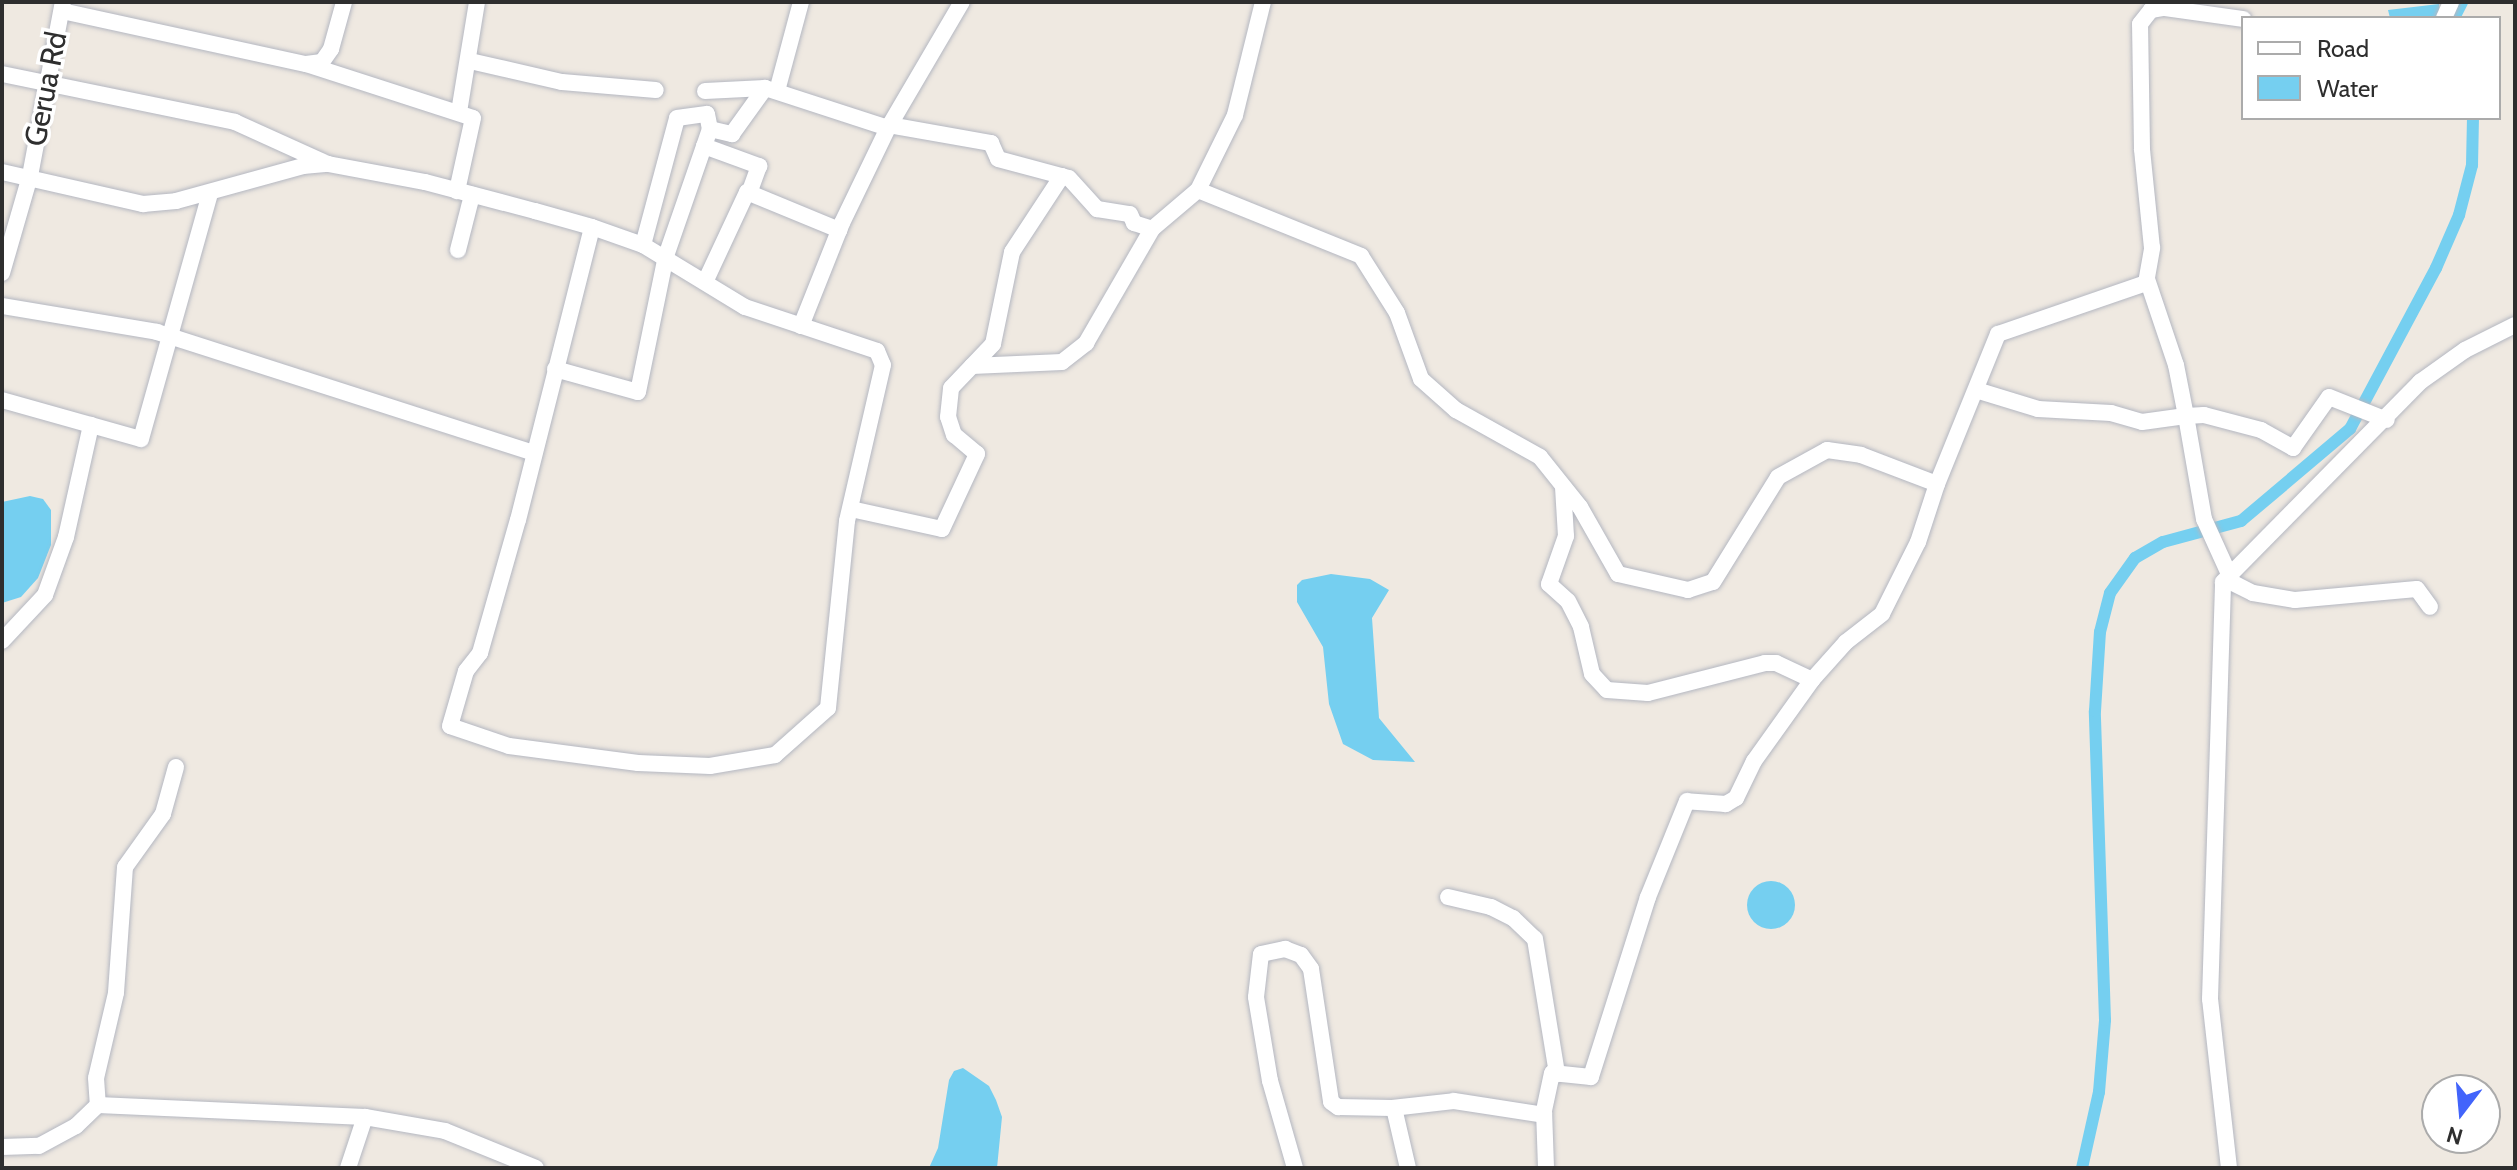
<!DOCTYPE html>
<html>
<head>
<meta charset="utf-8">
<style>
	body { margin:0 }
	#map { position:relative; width:2517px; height:1170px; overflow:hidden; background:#efe9e1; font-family:Cabin,sans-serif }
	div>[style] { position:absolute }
	.water>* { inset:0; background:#75cff0 }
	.round { border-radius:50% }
	.canal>* { height:12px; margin:-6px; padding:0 6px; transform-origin:6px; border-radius:6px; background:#75cff0 }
	.roads { filter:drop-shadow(0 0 2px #b4b7c1) drop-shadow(0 0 2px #b4b7c1) }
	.minor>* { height:16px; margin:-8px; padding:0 8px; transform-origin:8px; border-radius:8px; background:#fff }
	span { translate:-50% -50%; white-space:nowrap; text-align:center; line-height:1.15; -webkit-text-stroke:7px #fff; paint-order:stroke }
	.street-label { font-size:30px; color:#2e2e2e }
	.frame { position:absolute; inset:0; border:4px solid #2e2e2e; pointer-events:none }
	.legend { position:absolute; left:2241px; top:16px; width:260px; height:104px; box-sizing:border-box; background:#fff; border:2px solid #ababab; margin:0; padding:10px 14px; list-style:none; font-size:24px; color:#2e2e2e }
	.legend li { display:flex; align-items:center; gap:16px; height:40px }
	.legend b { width:40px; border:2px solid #ababab }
	.north { position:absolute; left:2421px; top:1074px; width:80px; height:80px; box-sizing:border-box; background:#fff; border:2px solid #ababab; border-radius:50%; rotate:196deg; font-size:22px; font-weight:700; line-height:32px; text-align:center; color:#2e2e2e }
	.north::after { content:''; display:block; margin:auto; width:28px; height:36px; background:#4264fb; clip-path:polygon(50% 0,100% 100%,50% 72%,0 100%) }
</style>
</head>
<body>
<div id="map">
	<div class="water">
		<i style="clip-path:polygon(2439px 4px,2440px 18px,2390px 18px,2388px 10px)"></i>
		<i style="clip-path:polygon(30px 496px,43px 499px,51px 510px,51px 545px,38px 578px,21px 597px,2px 603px,2px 502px)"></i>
		<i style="clip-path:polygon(1331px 574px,1370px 579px,1389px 590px,1372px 618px,1379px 718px,1415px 762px,1373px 760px,1343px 744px,1329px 704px,1323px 647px,1297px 602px,1297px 585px,1302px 580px)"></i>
		<i class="round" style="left:1747px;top:881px;width:48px;height:48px"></i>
		<i style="clip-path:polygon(963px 1068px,989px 1086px,996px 1100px,1002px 1117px,997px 1168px,929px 1168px,938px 1148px,949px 1080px,954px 1071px)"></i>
	</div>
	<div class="canal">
		<i style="left:2454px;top:18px;width:18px;rotate:-63deg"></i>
		<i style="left:2082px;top:1168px;width:78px;rotate:-77.4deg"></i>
		<i style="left:2099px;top:1092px;width:72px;rotate:-85.2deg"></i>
		<i style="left:2105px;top:1020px;width:309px;rotate:-91.9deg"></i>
		<i style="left:2095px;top:711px;width:79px;rotate:-86.4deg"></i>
		<i style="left:2100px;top:632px;width:40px;rotate:-75.6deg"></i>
		<i style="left:2110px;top:593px;width:43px;rotate:-54.5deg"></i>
		<i style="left:2135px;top:558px;width:32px;rotate:-30deg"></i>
		<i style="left:2163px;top:542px;width:81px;rotate:-15.1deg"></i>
		<i style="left:2241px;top:521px;width:143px;rotate:-40.2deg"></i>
		<i style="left:2350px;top:429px;width:183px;rotate:-61.9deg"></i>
		<i style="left:2436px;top:268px;width:58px;rotate:-66.5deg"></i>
		<i style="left:2459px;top:215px;width:52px;rotate:-75.4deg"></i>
		<i style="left:2472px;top:165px;width:47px;rotate:-88.8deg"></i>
	</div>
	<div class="roads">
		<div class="minor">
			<i style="left:62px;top:11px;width:250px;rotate:12.3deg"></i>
			<i style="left:306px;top:64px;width:16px;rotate:-7deg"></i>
			<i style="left:322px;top:62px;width:16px;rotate:-55deg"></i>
			<i style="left:331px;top:49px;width:49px;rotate:-74.5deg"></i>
			<i style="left:2444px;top:18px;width:17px;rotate:-66deg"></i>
			<i style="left:470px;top:61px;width:94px;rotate:12.9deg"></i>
			<i style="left:562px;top:82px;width:94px;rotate:4.9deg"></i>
			<i style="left:309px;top:65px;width:172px;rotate:17.9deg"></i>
			<i style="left:473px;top:118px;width:75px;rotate:102.4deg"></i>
			<i style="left:2px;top:74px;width:238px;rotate:11.6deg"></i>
			<i style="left:235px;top:122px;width:97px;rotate:24.4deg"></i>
			<i style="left:705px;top:91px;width:60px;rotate:-2.9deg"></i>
			<i style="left:777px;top:91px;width:92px;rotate:-74.9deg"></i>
			<i style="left:459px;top:112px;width:111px;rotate:-80.7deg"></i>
			<i style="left:889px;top:125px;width:104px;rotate:10deg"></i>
			<i style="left:991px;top:143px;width:17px;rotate:66deg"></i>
			<i style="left:998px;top:159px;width:73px;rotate:15deg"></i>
			<i style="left:1069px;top:178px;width:42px;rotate:47.9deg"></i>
			<i style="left:1097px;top:209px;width:33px;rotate:9deg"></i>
			<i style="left:1130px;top:214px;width:10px;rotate:66deg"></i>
			<i style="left:1134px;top:223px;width:19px;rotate:18deg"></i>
			<i style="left:1152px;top:229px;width:60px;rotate:-40.3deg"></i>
			<i style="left:1198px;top:190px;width:176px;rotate:22deg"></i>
			<i style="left:1361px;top:256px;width:67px;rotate:57.7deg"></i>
			<i style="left:1397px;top:313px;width:70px;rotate:70deg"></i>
			<i style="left:1421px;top:379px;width:47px;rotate:41.5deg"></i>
			<i style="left:1456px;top:410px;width:96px;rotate:29.2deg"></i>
			<i style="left:1540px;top:457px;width:64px;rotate:51.3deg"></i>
			<i style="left:1580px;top:507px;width:77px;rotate:60.4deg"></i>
			<i style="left:1618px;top:574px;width:72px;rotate:12.9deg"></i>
			<i style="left:1688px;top:590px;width:26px;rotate:-18deg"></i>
			<i style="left:1713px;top:582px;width:123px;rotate:-58.2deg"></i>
			<i style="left:1778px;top:477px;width:56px;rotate:-28.9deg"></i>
			<i style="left:1827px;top:450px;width:34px;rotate:8deg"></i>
			<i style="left:1861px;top:455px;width:81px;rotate:20.9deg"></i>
			<i style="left:1937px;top:484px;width:61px;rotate:108.1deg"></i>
			<i style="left:1918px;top:542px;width:80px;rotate:116.6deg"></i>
			<i style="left:1882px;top:614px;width:46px;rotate:142.1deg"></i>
			<i style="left:1846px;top:642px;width:51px;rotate:131.8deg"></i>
			<i style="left:1812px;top:680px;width:100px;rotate:125.6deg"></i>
			<i style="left:1754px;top:761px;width:41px;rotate:115.9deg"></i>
			<i style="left:1736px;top:798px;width:12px;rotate:149deg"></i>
			<i style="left:1726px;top:804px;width:39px;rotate:-176deg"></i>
			<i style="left:1687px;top:801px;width:104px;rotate:112.1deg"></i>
			<i style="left:1648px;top:897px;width:189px;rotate:107.6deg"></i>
			<i style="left:1591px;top:1077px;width:39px;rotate:-174deg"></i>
			<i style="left:1552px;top:1073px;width:38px;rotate:102deg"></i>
			<i style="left:1544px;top:1110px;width:58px;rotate:88deg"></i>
			<i style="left:704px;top:146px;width:59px;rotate:20deg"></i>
			<i style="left:759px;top:166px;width:29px;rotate:110deg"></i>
			<i style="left:2px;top:172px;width:145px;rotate:12.8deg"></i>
			<i style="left:143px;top:204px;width:33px;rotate:-5deg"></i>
			<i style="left:176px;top:201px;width:132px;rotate:-15.4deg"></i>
			<i style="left:303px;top:166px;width:25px;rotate:-5deg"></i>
			<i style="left:328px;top:164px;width:99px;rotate:10.5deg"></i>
			<i style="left:425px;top:182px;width:114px;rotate:14.8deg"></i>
			<i style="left:535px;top:211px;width:59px;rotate:15.7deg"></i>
			<i style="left:592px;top:227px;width:54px;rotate:19.4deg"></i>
			<i style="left:643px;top:245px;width:119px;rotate:31.3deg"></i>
			<i style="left:745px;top:307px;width:139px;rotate:18.4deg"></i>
			<i style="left:877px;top:351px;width:15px;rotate:67deg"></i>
			<i style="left:883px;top:365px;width:160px;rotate:103deg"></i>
			<i style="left:847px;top:521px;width:188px;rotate:95.8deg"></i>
			<i style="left:828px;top:708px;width:71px;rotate:138.4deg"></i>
			<i style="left:775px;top:755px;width:66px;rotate:170.4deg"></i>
			<i style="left:710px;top:766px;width:72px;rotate:-177.6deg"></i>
			<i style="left:638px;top:763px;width:130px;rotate:-172.5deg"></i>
			<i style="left:509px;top:746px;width:62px;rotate:-161.3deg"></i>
			<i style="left:450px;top:726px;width:57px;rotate:-73.8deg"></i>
			<i style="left:466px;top:671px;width:23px;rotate:-52deg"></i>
			<i style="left:480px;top:653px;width:138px;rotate:-74.1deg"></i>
			<i style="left:518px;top:520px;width:302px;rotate:-75.8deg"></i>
			<i style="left:1198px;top:190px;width:84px;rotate:-63.7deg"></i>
			<i style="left:1235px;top:115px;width:116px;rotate:-76.1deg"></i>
			<i style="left:643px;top:245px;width:131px;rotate:-75deg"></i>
			<i style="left:677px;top:118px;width:30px;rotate:-8deg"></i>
			<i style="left:707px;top:114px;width:15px;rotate:79deg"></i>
			<i style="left:458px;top:250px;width:57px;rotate:-75.7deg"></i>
			<i style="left:2px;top:273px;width:101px;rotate:-73.9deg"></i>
			<i style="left:30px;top:176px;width:177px;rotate:-79.3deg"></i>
			<i style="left:2147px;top:279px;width:91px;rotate:71.4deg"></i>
			<i style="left:2176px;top:365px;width:52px;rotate:78.9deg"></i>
			<i style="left:2186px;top:416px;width:18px;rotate:-3deg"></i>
			<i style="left:2204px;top:415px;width:59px;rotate:14.7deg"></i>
			<i style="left:2261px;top:430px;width:37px;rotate:29deg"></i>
			<i style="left:2293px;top:448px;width:62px;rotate:-54.8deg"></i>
			<i style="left:2329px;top:397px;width:62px;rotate:21.6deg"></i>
			<i style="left:706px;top:280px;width:97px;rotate:-65deg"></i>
			<i style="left:747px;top:192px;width:100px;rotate:22.4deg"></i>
			<i style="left:2px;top:306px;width:157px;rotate:9.5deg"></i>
			<i style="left:157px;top:332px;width:396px;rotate:17.8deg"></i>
			<i style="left:801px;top:326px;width:111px;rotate:-68.3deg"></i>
			<i style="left:842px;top:223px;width:106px;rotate:-64.2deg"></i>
			<i style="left:888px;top:128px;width:146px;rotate:-59.6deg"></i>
			<i style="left:972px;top:366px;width:90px;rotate:-2.5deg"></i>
			<i style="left:1062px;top:362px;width:31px;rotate:-38deg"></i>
			<i style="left:1086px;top:343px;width:132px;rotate:-59.9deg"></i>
			<i style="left:555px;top:369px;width:86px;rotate:15.5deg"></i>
			<i style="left:638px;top:392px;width:139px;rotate:-78.4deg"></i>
			<i style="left:666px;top:256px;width:134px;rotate:-70.9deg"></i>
			<i style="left:710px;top:129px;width:23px;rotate:13deg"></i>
			<i style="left:732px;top:134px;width:57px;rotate:-54.3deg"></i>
			<i style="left:765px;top:88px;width:129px;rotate:18deg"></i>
			<i style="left:1976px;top:390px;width:65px;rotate:17deg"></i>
			<i style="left:2038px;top:409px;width:73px;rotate:3.1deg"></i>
			<i style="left:2111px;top:413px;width:32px;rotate:16deg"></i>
			<i style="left:2142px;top:422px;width:44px;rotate:-7.8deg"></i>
			<i style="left:2186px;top:416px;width:105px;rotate:80.1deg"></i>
			<i style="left:2204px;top:519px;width:70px;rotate:65.6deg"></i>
			<i style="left:2233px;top:583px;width:22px;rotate:27deg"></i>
			<i style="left:2253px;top:593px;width:43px;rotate:9.5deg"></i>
			<i style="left:2295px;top:600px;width:122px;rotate:-5.2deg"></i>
			<i style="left:2417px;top:589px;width:22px;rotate:54deg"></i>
			<i style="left:2px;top:400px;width:144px;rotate:15.7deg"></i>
			<i style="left:141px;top:439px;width:255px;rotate:-74.3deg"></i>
			<i style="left:1937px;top:484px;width:162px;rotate:-67.9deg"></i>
			<i style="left:1998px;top:334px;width:157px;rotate:-19deg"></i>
			<i style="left:2146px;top:283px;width:36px;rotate:-80deg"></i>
			<i style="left:2152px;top:248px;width:100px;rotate:-95.8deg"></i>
			<i style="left:2142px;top:149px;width:125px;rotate:-90.9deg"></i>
			<i style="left:2140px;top:24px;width:18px;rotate:-52deg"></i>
			<i style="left:2151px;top:10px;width:13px;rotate:-9deg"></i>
			<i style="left:2164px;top:8px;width:80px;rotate:7.9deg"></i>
			<i style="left:1563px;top:487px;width:49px;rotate:86.5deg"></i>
			<i style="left:1566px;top:536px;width:51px;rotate:109.5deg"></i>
			<i style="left:1549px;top:584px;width:25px;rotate:42deg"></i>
			<i style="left:1568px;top:601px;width:29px;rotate:63deg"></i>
			<i style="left:1581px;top:627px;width:48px;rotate:76.8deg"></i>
			<i style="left:1592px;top:674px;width:22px;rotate:47deg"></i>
			<i style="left:1607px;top:690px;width:41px;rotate:4.2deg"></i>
			<i style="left:1648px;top:693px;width:121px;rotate:-14.4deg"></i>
			<i style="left:1765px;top:663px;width:11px"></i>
			<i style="left:1776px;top:663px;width:40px;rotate:25deg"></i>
			<i style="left:851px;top:509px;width:93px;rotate:12.4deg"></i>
			<i style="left:942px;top:529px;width:83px;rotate:-65deg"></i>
			<i style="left:977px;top:454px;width:30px;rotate:-140deg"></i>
			<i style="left:954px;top:435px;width:19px;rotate:-108deg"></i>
			<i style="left:948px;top:417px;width:29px;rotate:-84deg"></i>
			<i style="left:951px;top:388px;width:61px;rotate:-46.3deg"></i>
			<i style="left:993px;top:344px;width:94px;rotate:-78.3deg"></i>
			<i style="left:1012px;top:252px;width:91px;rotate:-56.7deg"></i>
			<i style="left:2px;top:641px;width:63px;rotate:-46.9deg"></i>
			<i style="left:45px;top:595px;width:62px;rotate:-70.1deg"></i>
			<i style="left:66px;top:537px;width:115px;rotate:-77.4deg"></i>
			<i style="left:176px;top:767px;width:49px;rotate:105.5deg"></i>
			<i style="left:163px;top:814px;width:65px;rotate:125.6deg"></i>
			<i style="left:125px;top:867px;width:126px;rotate:94.1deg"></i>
			<i style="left:116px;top:993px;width:87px;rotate:103.2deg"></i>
			<i style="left:96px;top:1078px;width:27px;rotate:86deg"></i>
			<i style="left:98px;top:1105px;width:267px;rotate:2.6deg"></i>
			<i style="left:365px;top:1117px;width:81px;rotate:9.9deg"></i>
			<i style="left:445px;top:1131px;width:98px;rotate:22.1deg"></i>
			<i style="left:1448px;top:897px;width:44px;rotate:13.1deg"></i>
			<i style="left:1491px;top:907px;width:25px;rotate:27deg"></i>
			<i style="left:1513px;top:918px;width:30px;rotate:44deg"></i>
			<i style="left:1535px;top:939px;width:137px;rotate:80.7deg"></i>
			<i style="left:1394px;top:1108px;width:62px;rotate:76.9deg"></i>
			<i style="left:2px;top:1147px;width:37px;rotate:-2deg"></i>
			<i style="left:39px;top:1146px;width:42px;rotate:-28.4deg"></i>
			<i style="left:76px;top:1126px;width:30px;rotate:-44deg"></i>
			<i style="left:348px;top:1168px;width:54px;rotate:-71.6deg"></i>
			<i style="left:1295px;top:1168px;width:91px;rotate:-106deg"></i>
			<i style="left:1270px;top:1081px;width:85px;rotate:-99.5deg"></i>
			<i style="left:1256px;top:997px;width:43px;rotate:-83.4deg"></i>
			<i style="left:1261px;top:954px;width:25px;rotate:-12deg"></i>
			<i style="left:1285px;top:949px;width:17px;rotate:21deg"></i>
			<i style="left:1301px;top:955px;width:17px;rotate:54deg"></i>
			<i style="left:1311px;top:969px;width:134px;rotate:81.4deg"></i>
			<i style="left:1331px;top:1102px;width:9px;rotate:36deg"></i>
			<i style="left:1338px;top:1107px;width:54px;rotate:1.1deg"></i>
			<i style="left:1392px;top:1108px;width:62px;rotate:-6.4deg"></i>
			<i style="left:1454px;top:1101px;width:91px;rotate:8.8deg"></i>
			<i style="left:2229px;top:1168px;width:170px;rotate:-96.4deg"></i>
			<i style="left:2210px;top:999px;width:417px;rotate:-88.2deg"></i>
			<i style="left:2223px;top:582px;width:281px;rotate:-45.4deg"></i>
			<i style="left:2420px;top:382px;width:55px;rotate:-35.4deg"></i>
			<i style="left:2465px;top:350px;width:56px;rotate:-26.6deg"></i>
		</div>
	</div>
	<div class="street-label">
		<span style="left:46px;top:89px;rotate:-79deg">Gerua Rd</span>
	</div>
	<div class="frame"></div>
	<ul class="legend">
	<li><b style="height:10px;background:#fff"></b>Road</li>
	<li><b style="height:22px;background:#75cff0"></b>Water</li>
	</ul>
	<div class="north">N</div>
</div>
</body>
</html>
